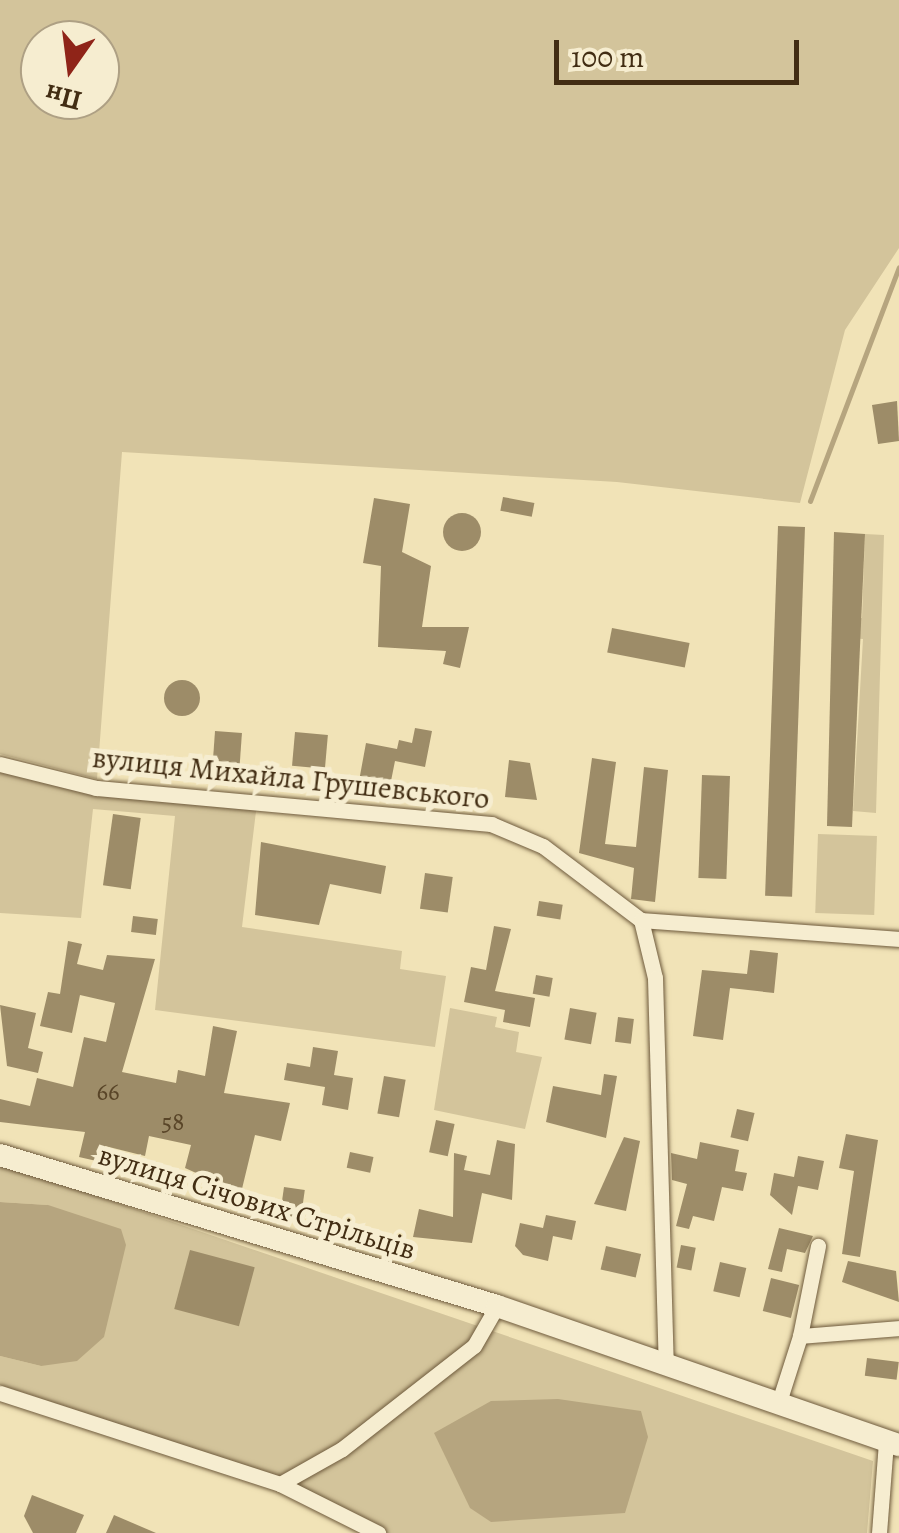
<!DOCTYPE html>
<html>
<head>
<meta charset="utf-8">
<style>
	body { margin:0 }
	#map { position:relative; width:899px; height:1533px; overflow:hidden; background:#f1e3b7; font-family:Alegreya,serif }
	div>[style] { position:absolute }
	.green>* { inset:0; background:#d3c49b; transform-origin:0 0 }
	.water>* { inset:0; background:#b6a57f }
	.stream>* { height:5px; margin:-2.5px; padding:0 2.5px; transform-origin:2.5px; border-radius:2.5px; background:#b6a57f }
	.building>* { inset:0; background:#9d8c68; transform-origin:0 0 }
	.round { border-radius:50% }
	.roads { filter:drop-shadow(0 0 2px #6e5a3c) drop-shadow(0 0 2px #6e5a3c) }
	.street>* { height:15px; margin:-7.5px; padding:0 7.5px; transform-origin:7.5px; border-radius:7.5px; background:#f6edd0 }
	.secondary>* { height:22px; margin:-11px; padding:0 11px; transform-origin:11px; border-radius:11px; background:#f6edd0 }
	span { translate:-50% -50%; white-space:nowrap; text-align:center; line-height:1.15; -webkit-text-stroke:10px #f6edd0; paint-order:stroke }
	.number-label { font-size:25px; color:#594528 }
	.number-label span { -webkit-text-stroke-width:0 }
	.street-label { font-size:30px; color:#422d13 }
	.north { position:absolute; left:20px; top:20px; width:100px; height:100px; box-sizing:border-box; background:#f6edd0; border:2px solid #aea084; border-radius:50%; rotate:194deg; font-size:28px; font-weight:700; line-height:40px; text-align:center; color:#422d13 }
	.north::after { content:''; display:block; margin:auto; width:35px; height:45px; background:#8f2418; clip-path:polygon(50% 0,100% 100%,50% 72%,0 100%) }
	.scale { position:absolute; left:554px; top:40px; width:245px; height:45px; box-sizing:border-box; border:5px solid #422d13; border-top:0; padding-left:12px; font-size:30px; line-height:35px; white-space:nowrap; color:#422d13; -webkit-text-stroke:8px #f6edd0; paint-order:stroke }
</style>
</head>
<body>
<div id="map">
	<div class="green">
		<i style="clip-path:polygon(evenodd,0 0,899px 0,899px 248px,845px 330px,800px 503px,617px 482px,122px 452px,97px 779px,0 754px,0 0,40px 40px,100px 40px,100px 100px,40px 100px,40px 40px)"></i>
		<i style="clip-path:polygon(865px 534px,884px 535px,876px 813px,853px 811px,863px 639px,848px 638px,848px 618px,862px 618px)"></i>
		<i style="clip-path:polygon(0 769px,257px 803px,242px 927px,402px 951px,400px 969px,446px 976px,435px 1047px,155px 1010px,175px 816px,93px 809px,81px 918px,0 913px)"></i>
		<i style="left:818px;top:834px;width:59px;height:79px;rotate:2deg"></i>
		<i style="clip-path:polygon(450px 1008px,497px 1017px,495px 1027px,519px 1032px,516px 1052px,542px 1057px,525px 1129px,434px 1110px)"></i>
		<i style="clip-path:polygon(0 1163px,873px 1461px,867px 1533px,385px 1533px,273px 1475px,0 1385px,0 1356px,41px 1366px,48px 1205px,0 1202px)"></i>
	</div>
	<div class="water">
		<i style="clip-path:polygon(0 1202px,48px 1205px,121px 1229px,126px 1245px,104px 1337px,77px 1361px,41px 1366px,0 1356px)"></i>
		<i style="clip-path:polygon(558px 1399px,641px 1411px,648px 1437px,625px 1513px,491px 1522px,470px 1508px,434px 1433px,491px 1401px)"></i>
	</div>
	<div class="stream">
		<i style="left:810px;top:501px;width:250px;rotate:-69.2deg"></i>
	</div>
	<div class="building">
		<i style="clip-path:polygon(897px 401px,899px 441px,878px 444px,872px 405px)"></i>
		<i style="left:503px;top:497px;width:32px;height:14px;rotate:11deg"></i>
		<i style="clip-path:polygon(374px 498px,410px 504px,402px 552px,431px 566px,422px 627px,469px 627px,460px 668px,443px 664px,446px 651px,378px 647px,381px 566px,363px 563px)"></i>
		<i class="round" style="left:443px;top:513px;width:38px;height:38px"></i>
		<i style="left:778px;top:526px;width:27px;height:370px;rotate:2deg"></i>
		<i style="clip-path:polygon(834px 532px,865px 534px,852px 827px,827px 826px)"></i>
		<i style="left:612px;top:628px;width:79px;height:25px;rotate:11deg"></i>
		<i class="round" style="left:164px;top:680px;width:36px;height:36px"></i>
		<i style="clip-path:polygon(415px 728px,432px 731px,425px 767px,395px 761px,390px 786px,359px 781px,366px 743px,397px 749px,399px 740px,412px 743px)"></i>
		<i style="left:215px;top:731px;width:27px;height:42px;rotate:4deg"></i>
		<i style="left:295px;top:732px;width:33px;height:34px;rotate:5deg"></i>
		<i style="clip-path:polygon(592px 758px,616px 762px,605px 844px,636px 847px,644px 767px,668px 770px,655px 902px,631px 899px,634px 868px,579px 853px)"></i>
		<i style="clip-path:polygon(509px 760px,530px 763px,537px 800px,505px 797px)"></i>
		<i style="left:702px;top:775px;width:28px;height:103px;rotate:2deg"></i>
		<i style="left:113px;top:814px;width:28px;height:72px;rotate:8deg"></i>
		<i style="clip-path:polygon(261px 842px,386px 866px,381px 894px,330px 884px,319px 925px,255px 915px)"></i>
		<i style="left:425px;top:873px;width:28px;height:36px;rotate:8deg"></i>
		<i style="left:539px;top:901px;width:24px;height:15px;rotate:9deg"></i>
		<i style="left:133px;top:916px;width:25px;height:16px;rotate:7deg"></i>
		<i style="clip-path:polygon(494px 926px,511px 929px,495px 991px,535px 998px,530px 1027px,503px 1022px,505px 1010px,464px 1002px,471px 967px,486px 970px)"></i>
		<i style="clip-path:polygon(68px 941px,82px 944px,77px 964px,103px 970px,107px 955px,155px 959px,122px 1072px,176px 1083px,178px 1070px,205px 1076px,213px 1026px,237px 1031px,224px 1093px,290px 1103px,281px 1141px,255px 1135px,241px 1193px,185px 1168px,191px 1145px,149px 1136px,145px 1156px,105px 1146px,101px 1162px,79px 1157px,85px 1132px,0 1122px,0 1099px,30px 1106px,37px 1078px,73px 1087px,84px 1037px,106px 1042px,115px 1003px,80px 995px,72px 1033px,40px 1026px,48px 992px,60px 994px)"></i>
		<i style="clip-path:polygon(750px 950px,778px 953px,774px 993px,730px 988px,723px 1040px,693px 1036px,702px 970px,747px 974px)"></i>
		<i style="left:536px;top:975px;width:17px;height:19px;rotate:10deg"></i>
		<i style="clip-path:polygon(0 1005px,36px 1013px,28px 1048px,43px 1052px,38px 1073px,7px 1066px)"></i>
		<i style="left:570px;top:1008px;width:27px;height:32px;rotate:10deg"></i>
		<i style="left:618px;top:1017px;width:16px;height:25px;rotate:7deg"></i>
		<i style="clip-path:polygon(313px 1047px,338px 1051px,334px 1075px,353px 1078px,348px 1110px,322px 1105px,325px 1087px,284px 1080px,287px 1063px,310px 1067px)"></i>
		<i style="clip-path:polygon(604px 1074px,617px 1076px,606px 1138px,546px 1122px,553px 1086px,601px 1095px)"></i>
		<i style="left:384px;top:1076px;width:22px;height:38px;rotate:10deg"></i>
		<i style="left:737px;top:1109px;width:18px;height:29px;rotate:13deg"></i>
		<i style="left:436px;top:1120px;width:19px;height:33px;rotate:12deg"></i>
		<i style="clip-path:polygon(846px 1134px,878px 1140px,860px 1257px,842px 1254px,854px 1171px,839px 1168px)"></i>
		<i style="clip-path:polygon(624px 1137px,640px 1141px,626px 1211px,594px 1204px)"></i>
		<i style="clip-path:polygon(497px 1140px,515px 1144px,512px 1200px,482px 1193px,472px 1243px,413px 1237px,419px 1209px,453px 1217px,454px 1153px,467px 1156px,464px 1170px,490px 1175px)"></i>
		<i style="clip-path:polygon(700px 1142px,739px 1150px,735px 1171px,747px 1173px,743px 1191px,722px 1187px,714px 1221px,693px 1216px,689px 1229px,676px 1226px,687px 1184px,672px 1180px,671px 1153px,697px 1159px)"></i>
		<i style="left:350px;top:1152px;width:24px;height:16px;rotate:12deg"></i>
		<i style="clip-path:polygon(798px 1156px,824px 1161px,818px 1190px,798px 1186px,792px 1215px,770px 1195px,774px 1173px,794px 1177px)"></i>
		<i style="left:284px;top:1187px;width:21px;height:30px;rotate:8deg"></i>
		<i style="clip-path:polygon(546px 1215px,576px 1221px,572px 1240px,553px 1236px,548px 1261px,523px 1255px,515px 1246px,520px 1223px,543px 1228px)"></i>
		<i style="clip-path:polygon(779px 1228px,813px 1236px,805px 1253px,787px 1249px,782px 1272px,768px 1269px)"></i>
		<i style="left:681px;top:1245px;width:15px;height:23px;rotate:11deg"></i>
		<i style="left:606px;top:1246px;width:36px;height:24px;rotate:13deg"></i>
		<i style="left:190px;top:1250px;width:67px;height:61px;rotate:15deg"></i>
		<i style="clip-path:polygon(848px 1261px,896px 1271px,899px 1302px,842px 1282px)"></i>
		<i style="left:720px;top:1262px;width:27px;height:30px;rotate:13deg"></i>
		<i style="left:771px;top:1278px;width:29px;height:34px;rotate:14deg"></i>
		<i style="left:867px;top:1358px;width:32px;height:18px;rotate:7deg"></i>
		<i style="clip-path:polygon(32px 1495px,84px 1515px,76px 1533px,33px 1533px,24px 1516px)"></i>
		<i style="clip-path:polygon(114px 1515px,156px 1533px,106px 1533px)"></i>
	</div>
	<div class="roads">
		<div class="street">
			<i style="left:0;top:764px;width:99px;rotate:14deg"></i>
			<i style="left:96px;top:788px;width:397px;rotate:5.2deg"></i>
			<i style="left:491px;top:824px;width:56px;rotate:22.9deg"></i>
			<i style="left:543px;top:846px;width:123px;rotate:37.1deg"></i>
			<i style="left:641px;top:920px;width:60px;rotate:76.4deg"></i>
			<i style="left:655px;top:978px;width:388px;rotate:88.4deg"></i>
			<i style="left:641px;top:920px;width:259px;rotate:4.2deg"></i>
			<i style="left:800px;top:1336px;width:92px;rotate:-78.7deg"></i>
			<i style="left:0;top:1393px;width:294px;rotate:18deg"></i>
			<i style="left:280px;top:1484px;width:110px;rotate:26.6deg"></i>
			<i style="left:778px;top:1405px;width:72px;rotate:-72.3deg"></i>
			<i style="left:800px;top:1336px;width:99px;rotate:-4.6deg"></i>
			<i style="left:280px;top:1484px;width:71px;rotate:-29.4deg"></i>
			<i style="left:342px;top:1449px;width:167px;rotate:-38deg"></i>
			<i style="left:474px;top:1346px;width:46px;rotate:-60.1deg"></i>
			<i style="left:879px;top:1533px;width:92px;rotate:-85.6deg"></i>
		</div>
		<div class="secondary">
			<i style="left:0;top:1155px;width:519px;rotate:16.9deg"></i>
			<i style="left:497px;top:1306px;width:425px;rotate:19.1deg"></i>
		</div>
	</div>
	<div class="number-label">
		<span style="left:108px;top:1092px">66</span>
		<span style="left:173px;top:1122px">58</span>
	</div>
	<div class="street-label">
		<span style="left:291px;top:778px;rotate:6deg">вулиця Михайла Грушевського</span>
		<span style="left:257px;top:1202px;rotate:17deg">вулиця Січових Стрільців</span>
	</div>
	<div class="north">Пн</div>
	<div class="scale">100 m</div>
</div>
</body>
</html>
